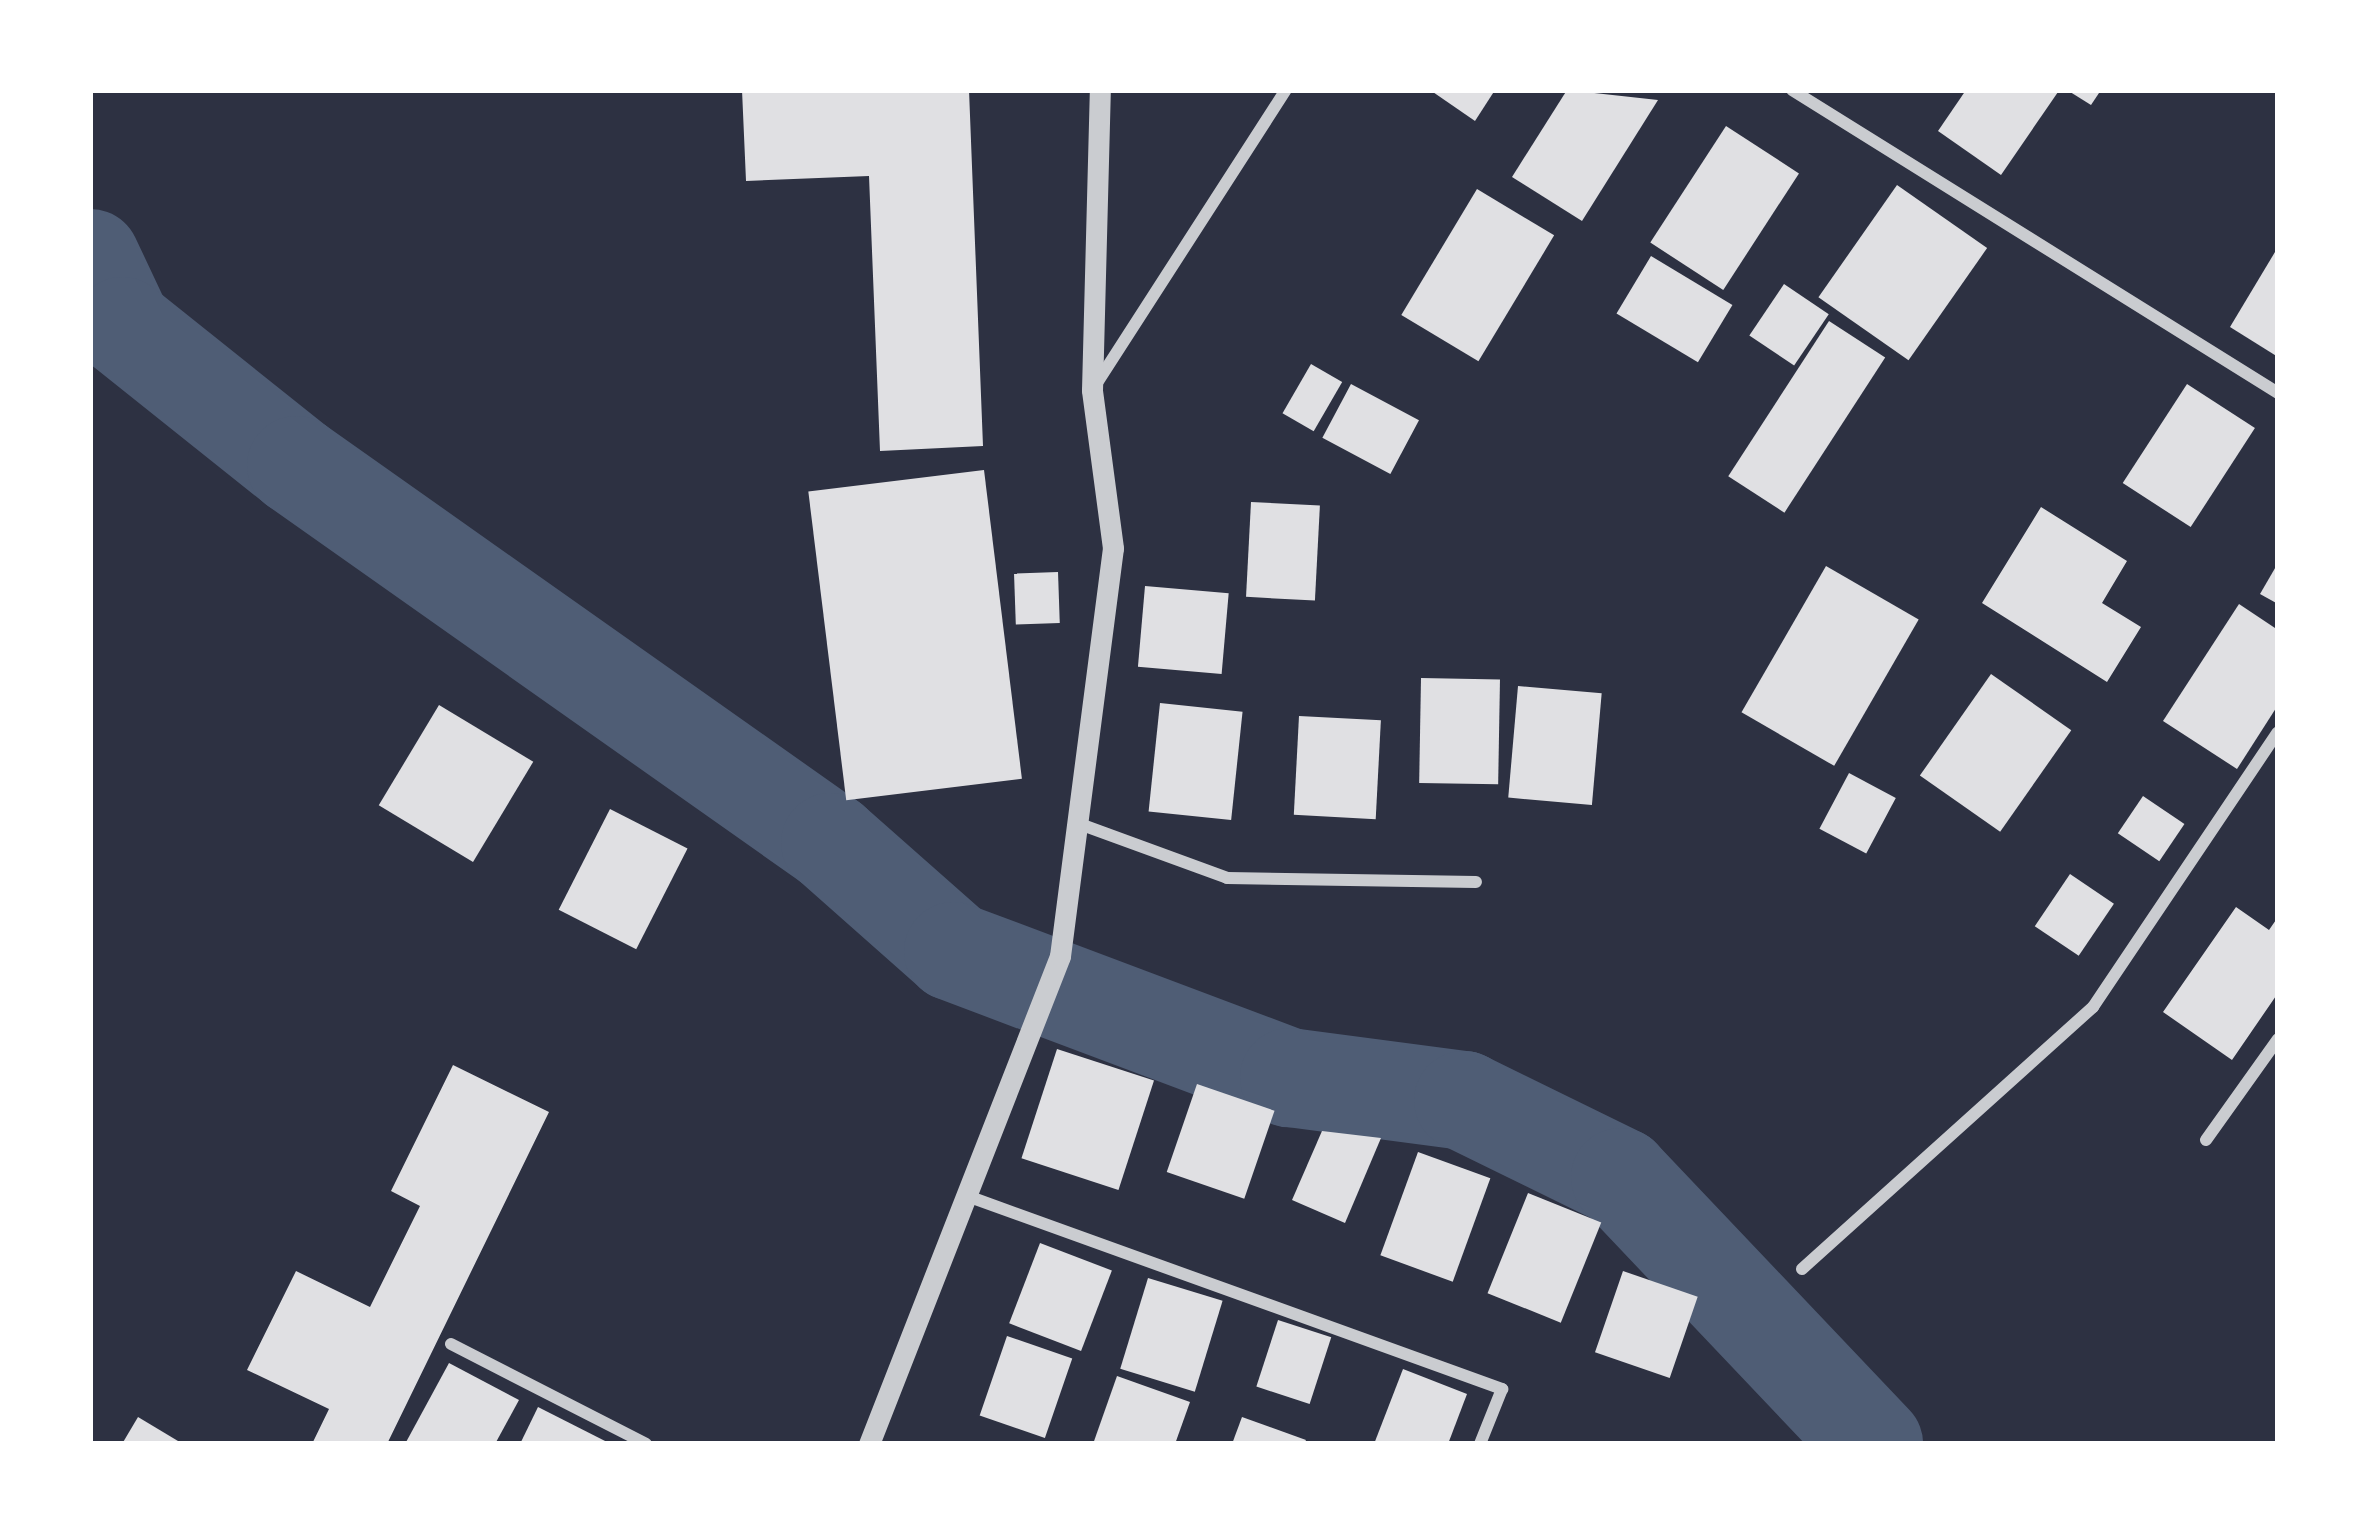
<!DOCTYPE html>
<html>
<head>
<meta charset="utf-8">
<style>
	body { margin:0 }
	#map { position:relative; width:2368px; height:1534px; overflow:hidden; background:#2d3142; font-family:Figtree,sans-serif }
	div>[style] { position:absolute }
	.river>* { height:99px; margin:-49.5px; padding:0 49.5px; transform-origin:49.5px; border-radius:49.5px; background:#4f5d75 }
	.building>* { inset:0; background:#e0e0e3; transform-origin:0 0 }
	.minor>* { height:12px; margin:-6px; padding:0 6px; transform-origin:6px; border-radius:6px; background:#caccd0 }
	.tertiary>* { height:21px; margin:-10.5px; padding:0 10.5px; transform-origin:10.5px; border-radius:10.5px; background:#caccd0 }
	span { translate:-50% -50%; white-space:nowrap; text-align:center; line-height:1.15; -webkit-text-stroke:9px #fff; paint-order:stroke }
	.frame { position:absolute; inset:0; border:93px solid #fff; pointer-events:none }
</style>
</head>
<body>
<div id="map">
	<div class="river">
		<i style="left:90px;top:258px;width:75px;rotate:64.8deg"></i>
		<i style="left:122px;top:326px;width:223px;rotate:38.6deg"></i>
		<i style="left:296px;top:465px;width:654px;rotate:35.22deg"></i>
		<i style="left:830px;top:842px;width:164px;rotate:41.5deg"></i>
		<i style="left:953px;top:951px;width:359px;rotate:20.6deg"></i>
		<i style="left:1289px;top:1077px;width:176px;rotate:7.5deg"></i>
		<i style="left:1463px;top:1100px;width:175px;rotate:26.1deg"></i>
		<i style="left:1620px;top:1177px;width:368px;rotate:46.5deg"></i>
	</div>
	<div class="building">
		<i style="clip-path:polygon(742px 90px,969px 90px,983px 446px,880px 451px,869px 176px,746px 181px)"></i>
		<i style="clip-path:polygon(1430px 90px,1495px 90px,1475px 121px)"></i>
		<i style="clip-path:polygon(1567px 90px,1658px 100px,1582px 221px,1512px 177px)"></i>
		<i style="clip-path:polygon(1966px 90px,2055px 90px,2058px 92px,2001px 175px,1938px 131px)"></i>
		<i style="clip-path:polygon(2067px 90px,2101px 90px,2091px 105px)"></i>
		<i style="left:1726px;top:126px;width:87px;height:139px;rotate:33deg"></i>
		<i style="left:1897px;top:185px;width:110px;height:137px;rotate:35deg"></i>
		<i style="left:1477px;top:189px;width:90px;height:147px;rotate:31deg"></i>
		<i style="clip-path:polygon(2278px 247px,2278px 357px,2230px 327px)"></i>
		<i style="left:1651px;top:256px;width:95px;height:67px;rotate:31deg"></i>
		<i style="left:1784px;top:284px;width:54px;height:62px;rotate:34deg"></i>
		<i style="left:1829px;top:321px;width:67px;height:185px;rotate:33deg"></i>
		<i style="left:1311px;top:364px;width:36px;height:57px;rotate:30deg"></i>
		<i style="left:1351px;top:384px;width:77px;height:61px;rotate:28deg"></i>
		<i style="left:2187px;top:384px;width:81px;height:118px;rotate:33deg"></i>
		<i style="left:984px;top:470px;width:311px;height:177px;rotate:83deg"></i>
		<i style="left:1251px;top:502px;width:69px;height:95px;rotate:3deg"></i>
		<i style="clip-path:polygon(2041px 507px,2127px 561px,2102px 603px,2141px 627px,2107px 682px,1982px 603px)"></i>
		<i style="clip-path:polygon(2278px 563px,2278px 604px,2260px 594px)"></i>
		<i style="left:1826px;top:566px;width:107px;height:169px;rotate:30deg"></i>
		<i style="left:1058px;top:572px;width:51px;height:44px;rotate:88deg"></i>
		<i style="left:1145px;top:586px;width:84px;height:81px;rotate:5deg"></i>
		<i style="clip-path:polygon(2239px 604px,2278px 630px,2278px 705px,2237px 769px,2163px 721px)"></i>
		<i style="left:1991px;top:674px;width:98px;height:124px;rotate:35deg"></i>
		<i style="left:1421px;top:678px;width:79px;height:105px;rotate:1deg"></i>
		<i style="left:1518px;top:686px;width:84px;height:112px;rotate:5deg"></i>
		<i style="left:1160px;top:703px;width:83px;height:109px;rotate:6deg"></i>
		<i style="left:439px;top:705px;width:110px;height:117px;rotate:31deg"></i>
		<i style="left:1299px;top:716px;width:82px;height:99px;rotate:3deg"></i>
		<i style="left:1849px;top:773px;width:53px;height:63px;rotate:28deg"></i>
		<i style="left:2143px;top:796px;width:50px;height:45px;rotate:34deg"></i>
		<i style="left:610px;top:809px;width:87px;height:113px;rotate:27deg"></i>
		<i style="left:2070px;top:874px;width:53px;height:63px;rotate:34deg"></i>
		<i style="clip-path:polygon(2236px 907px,2269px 930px,2278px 917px,2278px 993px,2232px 1060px,2163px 1012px)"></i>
		<i style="left:1057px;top:1049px;width:102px;height:115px;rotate:18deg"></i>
		<i style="clip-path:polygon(453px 1065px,549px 1112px,387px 1444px,312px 1444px,329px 1409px,247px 1370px,296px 1271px,370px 1307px,420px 1206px,391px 1191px)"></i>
		<i style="left:1197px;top:1084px;width:82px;height:93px;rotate:19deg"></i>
		<i style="clip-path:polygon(1322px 1131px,1381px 1138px,1345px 1223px,1292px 1200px)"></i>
		<i style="left:1418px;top:1152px;width:77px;height:110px;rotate:20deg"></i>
		<i style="left:1528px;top:1193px;width:79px;height:108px;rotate:22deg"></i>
		<i style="left:1040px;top:1243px;width:77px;height:86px;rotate:21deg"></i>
		<i style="left:1623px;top:1271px;width:79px;height:86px;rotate:19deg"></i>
		<i style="left:1148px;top:1278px;width:78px;height:95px;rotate:17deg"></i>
		<i style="left:1278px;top:1320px;width:56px;height:70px;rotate:18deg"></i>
		<i style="left:1007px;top:1336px;width:69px;height:84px;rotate:19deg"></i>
		<i style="clip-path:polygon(449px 1363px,519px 1400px,495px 1444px,405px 1444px)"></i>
		<i style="clip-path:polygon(1403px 1369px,1467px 1394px,1448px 1444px,1374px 1444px)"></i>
		<i style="clip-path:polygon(1117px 1376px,1190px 1402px,1175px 1444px,1093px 1444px)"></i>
		<i style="clip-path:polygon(538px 1407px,611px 1444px,520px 1444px)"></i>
		<i style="clip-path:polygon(138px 1417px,183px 1444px,122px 1444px)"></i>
		<i style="clip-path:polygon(1242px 1417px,1306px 1440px,1304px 1444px,1232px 1444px)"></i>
	</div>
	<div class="minor">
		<i style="left:1792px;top:90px;width:573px;rotate:31.94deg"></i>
		<i style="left:1095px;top:386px;width:352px;rotate:-57.2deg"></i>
		<i style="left:1077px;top:823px;width:160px;rotate:20.1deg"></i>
		<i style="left:1227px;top:878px;width:249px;rotate:0.9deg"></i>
		<i style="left:2206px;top:1140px;width:124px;rotate:-54.5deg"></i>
		<i style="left:970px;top:1197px;width:566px;rotate:19.84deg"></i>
		<i style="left:1502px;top:1389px;width:59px;rotate:111.8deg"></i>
		<i style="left:1802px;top:1269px;width:392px;rotate:-42deg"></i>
		<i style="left:2093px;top:1007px;width:331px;rotate:-56.1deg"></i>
		<i style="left:451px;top:1344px;width:219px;rotate:27.1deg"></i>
	</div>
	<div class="tertiary">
		<i style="left:869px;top:1444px;width:524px;rotate:-68.62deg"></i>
		<i style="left:1060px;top:956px;width:411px;rotate:-82.6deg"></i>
		<i style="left:1113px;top:548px;width:159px;rotate:-97.6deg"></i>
		<i style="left:1092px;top:390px;width:300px;rotate:-88.5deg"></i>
	</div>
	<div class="frame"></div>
</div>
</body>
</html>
